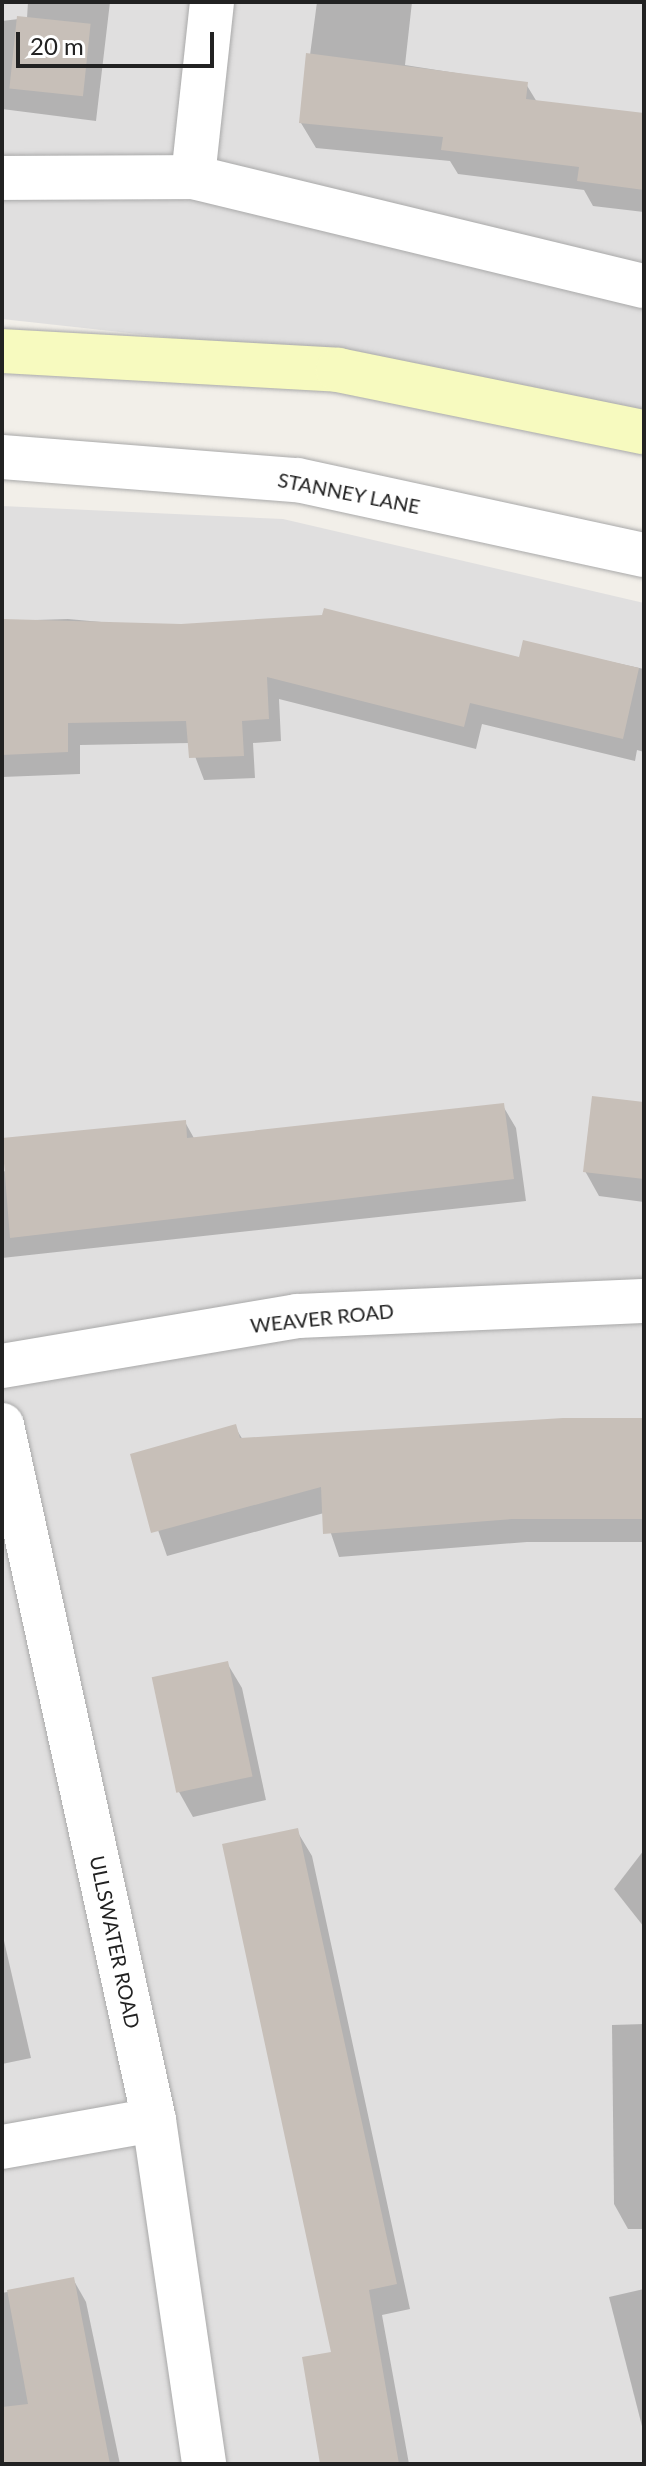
<!DOCTYPE html>
<html>
<head>
<meta charset="utf-8">
<style>
	body { margin:0 }
	#map { position:relative; width:646px; height:2466px; overflow:hidden; background:#f2efe9; font-family:Lato,sans-serif }
	div>[style] { position:absolute }
	.residential>* { inset:0; background:#e0dfdf }
	.shadow>* { inset:0; background:#0003 }
	.building>* { inset:0; background:#c7bfb8; transform-origin:0 0 }
	.roads { filter:drop-shadow(0 0 2px #a9a9a9) drop-shadow(0 0 2px #a9a9a9) }
	.street>* { height:44px; margin:-22px; padding:0 22px; transform-origin:22px; border-radius:22px; background:#fff }
	.secondary>* { height:44px; margin:-22px; padding:0 22px; transform-origin:22px; border-radius:22px; background:#f7fabf }
	span { translate:-50% -50%; white-space:nowrap; text-align:center; line-height:1.15; -webkit-text-stroke:7px #fff; paint-order:stroke }
	.street-label { font-size:20px; color:#222 }
	.frame { position:absolute; inset:0; border:4px solid #222; pointer-events:none }
	.scale { position:absolute; left:16px; top:32px; width:198px; height:36px; box-sizing:border-box; border:4px solid #222; border-top:0; padding-left:10px; font-size:24px; line-height:28px; white-space:nowrap; color:#222; -webkit-text-stroke:6px #fff; paint-order:stroke }
</style>
</head>
<body>
<div id="map">
	<div class="residential">
		<i style="clip-path:polygon(2px 2px,644px 2px,644px 419px,339px 356px,2px 319px)"></i>
		<i style="clip-path:polygon(2px 506px,283px 519px,644px 603px,644px 2464px,2px 2464px)"></i>
	</div>
	<div class="shadow">
		<i style="clip-path:polygon(28px 2px,110px 2px,96px 121px,2px 109px,2px 21px,27px 18px)"></i>
		<i style="clip-path:polygon(317px 2px,412px 2px,405px 65px,526px 84px,537px 102px,644px 115px,644px 212px,593px 206px,584px 190px,458px 174px,450px 161px,316px 148px,301px 123px)"></i>
		<i style="clip-path:polygon(68px 619px,520px 660px,525px 643px,644px 669px,644px 752px,637px 750px,635px 761px,482px 724px,476px 749px,279px 699px,281px 741px,253px 743px,255px 778px,204px 780px,190px 743px,80px 745px,80px 774px,2px 777px,2px 621px)"></i>
		<i style="clip-path:polygon(644px 1104px,644px 1202px,599px 1196px,585px 1171px)"></i>
		<i style="clip-path:polygon(503px 1106px,516px 1128px,526px 1201px,2px 1258px,2px 1172px,185px 1122px,195px 1140px)"></i>
		<i style="clip-path:polygon(644px 1421px,644px 1542px,527px 1542px,339px 1557px,324px 1513px,167px 1556px,132px 1455px,235px 1427px,243px 1440px)"></i>
		<i style="clip-path:polygon(227px 1663px,242px 1688px,266px 1800px,193px 1817px,179px 1792px)"></i>
		<i style="clip-path:polygon(297px 1831px,312px 1856px,410px 2309px,382px 2315px,409px 2464px,323px 2464px,334px 2354px)"></i>
		<i style="clip-path:polygon(644px 1850px,644px 1927px,614px 1889px)"></i>
		<i style="clip-path:polygon(2px 1932px,31px 2058px,2px 2064px)"></i>
		<i style="clip-path:polygon(644px 2024px,644px 2229px,628px 2229px,614px 2204px,612px 2025px)"></i>
		<i style="clip-path:polygon(73px 2279px,86px 2302px,120px 2464px,2px 2464px,2px 2293px)"></i>
		<i style="clip-path:polygon(644px 2289px,644px 2434px,609px 2297px)"></i>
	</div>
	<div class="building">
		<i style="left:17px;top:16px;width:74px;height:73px;rotate:6deg"></i>
		<i style="clip-path:polygon(306px 53px,528px 82px,526px 99px,644px 113px,644px 190px,577px 181px,579px 167px,441px 150px,443px 137px,299px 123px)"></i>
		<i style="clip-path:polygon(324px 608px,519px 657px,523px 640px,639px 668px,623px 739px,470px 703px,464px 727px,267px 677px,269px 719px,242px 721px,244px 756px,189px 758px,186px 721px,68px 723px,68px 752px,2px 755px,2px 619px,181px 624px,322px 615px)"></i>
		<i style="clip-path:polygon(592px 1096px,644px 1102px,644px 1179px,583px 1172px)"></i>
		<i style="clip-path:polygon(504px 1103px,514px 1179px,10px 1238px,2px 1138px,186px 1120px,187px 1138px)"></i>
		<i style="clip-path:polygon(563px 1418px,644px 1418px,644px 1519px,512px 1519px,323px 1534px,321px 1487px,151px 1533px,130px 1454px,236px 1424px,240px 1438px)"></i>
		<i style="left:228px;top:1661px;width:118px;height:78px;rotate:78deg"></i>
		<i style="clip-path:polygon(298px 1828px,397px 2284px,369px 2290px,399px 2464px,320px 2464px,302px 2357px,331px 2352px,222px 1844px)"></i>
		<i style="clip-path:polygon(74px 2277px,110px 2464px,2px 2464px,2px 2407px,28px 2404px,7px 2290px)"></i>
	</div>
	<div class="roads">
		<div class="street">
			<i style="left:193px;top:177px;width:176px;rotate:-83.8deg"></i>
			<i style="left:2px;top:178px;width:191px;rotate:-0.3deg"></i>
			<i style="left:193px;top:177px;width:464px;rotate:13.6deg"></i>
			<i style="left:2px;top:457px;width:296px;rotate:4.5deg"></i>
			<i style="left:297px;top:480px;width:355px;rotate:12.2deg"></i>
			<i style="left:2px;top:1366px;width:299px;rotate:-9.6deg"></i>
			<i style="left:297px;top:1316px;width:347px;rotate:-2.5deg"></i>
			<i style="left:2px;top:1425px;width:711px;rotate:77.66deg"></i>
			<i style="left:154px;top:2120px;width:348px;rotate:81.7deg"></i>
			<i style="left:2px;top:2147px;width:154px;rotate:-10.1deg"></i>
		</div>
		<div class="secondary">
			<i style="left:2px;top:351px;width:337px;rotate:3.2deg"></i>
			<i style="left:338px;top:370px;width:312px;rotate:11.5deg"></i>
		</div>
	</div>
	<div class="street-label">
		<span style="left:349px;top:493px;rotate:11deg">STANNEY LANE</span>
		<span style="left:322px;top:1318px;rotate:-6deg">WEAVER ROAD</span>
		<span style="left:115px;top:1942px;rotate:78deg">ULLSWATER ROAD</span>
	</div>
	<div class="frame"></div>
	<div class="scale">20 m</div>
</div>
</body>
</html>
